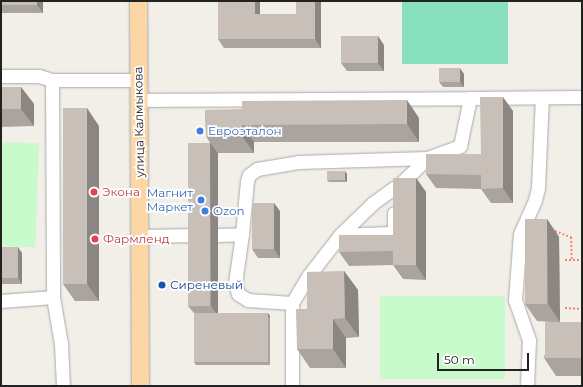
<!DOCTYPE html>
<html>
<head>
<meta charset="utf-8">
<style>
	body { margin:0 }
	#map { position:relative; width:583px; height:387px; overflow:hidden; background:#f2efe9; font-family:Montserrat,sans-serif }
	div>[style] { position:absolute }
	.park>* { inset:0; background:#c8facc; transform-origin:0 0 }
	.pitch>* { inset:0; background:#88e0be; transform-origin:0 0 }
	.path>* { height:2px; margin-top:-1px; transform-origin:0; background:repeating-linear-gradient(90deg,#fa8072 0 2px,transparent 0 4px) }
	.roads { filter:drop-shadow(0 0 1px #a9a9a9) drop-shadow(0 0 1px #a9a9a9) }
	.minor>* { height:13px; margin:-6.5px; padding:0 6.5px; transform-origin:6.5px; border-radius:6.5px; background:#fff }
	.major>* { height:17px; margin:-8.5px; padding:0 8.5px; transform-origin:8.5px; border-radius:8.5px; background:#fcd6a4 }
	.wall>* { inset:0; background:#aba49e; transform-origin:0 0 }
	.shaded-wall>* { inset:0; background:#8b8681; transform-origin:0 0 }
	.building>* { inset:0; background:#c7bfb8; transform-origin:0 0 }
	.dots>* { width:11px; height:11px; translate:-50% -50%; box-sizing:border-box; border:2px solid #fff; border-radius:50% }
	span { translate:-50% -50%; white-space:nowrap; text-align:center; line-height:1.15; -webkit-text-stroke:3.5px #fff; paint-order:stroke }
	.street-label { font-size:12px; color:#222 }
	.shop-label { font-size:12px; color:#366cbe }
	.left { translate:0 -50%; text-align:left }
	.right { translate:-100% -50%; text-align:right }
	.health-label { font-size:12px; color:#be3a42 }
	.transit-label { font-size:12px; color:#164399 }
	.frame { position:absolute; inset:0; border:2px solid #222; pointer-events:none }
	.scale { position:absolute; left:437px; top:353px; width:92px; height:18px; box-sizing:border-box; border:2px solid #222; border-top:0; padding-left:5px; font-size:12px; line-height:14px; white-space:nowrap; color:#222; -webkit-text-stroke:3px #fff; paint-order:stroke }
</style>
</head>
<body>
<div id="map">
	<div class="park">
		<i style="left:1px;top:142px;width:38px;height:104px;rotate:2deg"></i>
		<i style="left:380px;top:296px;width:125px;height:83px"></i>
	</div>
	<div class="pitch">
		<i style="left:402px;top:1px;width:106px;height:63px"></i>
	</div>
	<div class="path">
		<i style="left:555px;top:231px;width:17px;rotate:21deg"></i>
		<i style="left:571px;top:237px;width:23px;rotate:88deg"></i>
		<i style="left:565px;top:260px;width:17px"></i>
		<i style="left:565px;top:308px;width:17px;rotate:3deg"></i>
	</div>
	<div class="roads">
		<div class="minor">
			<i style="left:1px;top:76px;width:38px"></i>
			<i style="left:39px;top:76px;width:14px;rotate:17deg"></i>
			<i style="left:52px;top:80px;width:86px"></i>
			<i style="left:52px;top:80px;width:217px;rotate:89.7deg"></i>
			<i style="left:53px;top:297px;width:48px;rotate:80.3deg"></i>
			<i style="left:61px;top:344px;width:42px;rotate:87.3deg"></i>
			<i style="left:139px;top:100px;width:331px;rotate:-0.3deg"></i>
			<i style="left:394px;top:190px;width:46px;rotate:-44.1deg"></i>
			<i style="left:242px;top:234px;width:49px;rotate:98.1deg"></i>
			<i style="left:235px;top:283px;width:11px;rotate:75deg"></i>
			<i style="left:238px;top:294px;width:12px;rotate:31deg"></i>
			<i style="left:248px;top:300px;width:44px;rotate:3.9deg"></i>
			<i style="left:218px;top:235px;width:24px;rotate:-2deg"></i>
			<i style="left:242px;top:234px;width:53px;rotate:-84.6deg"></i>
			<i style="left:247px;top:181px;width:6px;rotate:-72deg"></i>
			<i style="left:249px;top:175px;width:10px;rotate:-37deg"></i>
			<i style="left:257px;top:169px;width:43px;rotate:-9.5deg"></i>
			<i style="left:299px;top:162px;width:128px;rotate:-1.8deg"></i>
			<i style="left:427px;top:158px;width:35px;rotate:-20deg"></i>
			<i style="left:460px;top:146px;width:49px;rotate:-78.2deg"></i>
			<i style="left:470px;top:98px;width:112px;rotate:-0.5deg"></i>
			<i style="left:340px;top:235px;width:51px;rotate:-2.2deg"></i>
			<i style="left:391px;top:233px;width:6px;rotate:-59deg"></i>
			<i style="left:394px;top:228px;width:15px;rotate:-90deg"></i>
			<i style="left:140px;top:236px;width:56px;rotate:-1deg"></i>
			<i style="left:1px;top:301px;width:52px;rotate:-4.4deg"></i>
			<i style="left:292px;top:386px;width:83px;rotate:-90deg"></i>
			<i style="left:292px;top:303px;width:33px;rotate:-59deg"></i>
			<i style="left:309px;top:275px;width:51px;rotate:-52.2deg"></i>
			<i style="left:340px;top:235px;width:46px;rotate:-44.1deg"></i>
			<i style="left:373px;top:203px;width:26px;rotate:-36deg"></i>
			<i style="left:527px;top:386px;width:46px;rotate:-87.5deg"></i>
			<i style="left:529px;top:340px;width:42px;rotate:-109.3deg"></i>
			<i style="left:515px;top:300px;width:66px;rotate:-85.7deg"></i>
			<i style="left:520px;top:234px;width:37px;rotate:-66deg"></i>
			<i style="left:535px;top:200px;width:12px;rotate:-76deg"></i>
			<i style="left:538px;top:188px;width:90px;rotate:-87.5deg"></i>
		</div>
		<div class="major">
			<i style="left:138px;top:1px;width:385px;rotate:89.7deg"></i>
		</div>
	</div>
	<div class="wall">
		<i style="left:1px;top:1px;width:42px;height:12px"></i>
		<i style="clip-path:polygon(260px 1px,260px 14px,296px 14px,321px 1px,321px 48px,224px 48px,218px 39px)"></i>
		<i style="clip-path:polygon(384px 45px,384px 71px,347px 71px,341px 63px)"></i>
		<i style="clip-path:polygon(464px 74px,464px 87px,443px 87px,439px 82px)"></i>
		<i style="clip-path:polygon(1px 87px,21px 87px,34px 104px,34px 126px,1px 127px)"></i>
		<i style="clip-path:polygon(205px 110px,419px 118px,419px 142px,254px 142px,254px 153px,218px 153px,218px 313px,270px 316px,270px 365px,196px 365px,194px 362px,194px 313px,188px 306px,210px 143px,206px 136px)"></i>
		<i style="clip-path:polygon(513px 111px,513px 203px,491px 203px,481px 189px,436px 188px,426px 174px,481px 154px)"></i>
		<i style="clip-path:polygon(99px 126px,99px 301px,75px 301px,63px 284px)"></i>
		<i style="clip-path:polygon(345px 171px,347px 174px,347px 182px,329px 182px,327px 180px)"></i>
		<i style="clip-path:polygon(416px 178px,426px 192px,426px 280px,403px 279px,393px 265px,349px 266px,339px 252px,393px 235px)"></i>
		<i style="clip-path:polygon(280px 211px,280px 258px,258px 258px,252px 249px)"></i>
		<i style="clip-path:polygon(547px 219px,559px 237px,560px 322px,582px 322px,582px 376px,556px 376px,544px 358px,552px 322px,537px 321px,525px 304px)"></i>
		<i style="clip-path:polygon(1px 247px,22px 253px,22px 284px,1px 284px)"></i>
		<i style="clip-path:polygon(344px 271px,358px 290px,359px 337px,346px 338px,346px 368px,310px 368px,297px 349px,307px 309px)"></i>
	</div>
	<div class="shaded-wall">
		<i style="clip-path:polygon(37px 1px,43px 1px,43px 13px,37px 5px)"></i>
		<i style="clip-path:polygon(255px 1px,260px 1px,260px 22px,255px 14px)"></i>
		<i style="clip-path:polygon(315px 1px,321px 1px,321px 48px,315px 39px)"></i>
		<i style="clip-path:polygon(378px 36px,384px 45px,384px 71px,378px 63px)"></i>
		<i style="clip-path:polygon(460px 68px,464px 74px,464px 87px,460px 82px)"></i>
		<i style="clip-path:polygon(21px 87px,34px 104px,34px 126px,21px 109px)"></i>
		<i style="clip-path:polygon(503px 97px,513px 111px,513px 203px,503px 188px)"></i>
		<i style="clip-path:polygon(407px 100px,419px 118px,419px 142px,407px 124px)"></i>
		<i style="clip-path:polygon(87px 108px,99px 126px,99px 301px,87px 284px)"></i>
		<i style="clip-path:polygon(242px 125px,254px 142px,254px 153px,242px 136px)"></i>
		<i style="clip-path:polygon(210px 143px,218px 153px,218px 316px,211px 306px)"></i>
		<i style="clip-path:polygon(345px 171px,347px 174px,347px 182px,345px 180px)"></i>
		<i style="clip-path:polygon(416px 178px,426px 192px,426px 280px,416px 265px)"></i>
		<i style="clip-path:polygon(274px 203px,280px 211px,280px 258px,274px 249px)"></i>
		<i style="clip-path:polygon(547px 219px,559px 237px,560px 322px,548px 304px)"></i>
		<i style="clip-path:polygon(18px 247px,22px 253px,22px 284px,18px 278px)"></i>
		<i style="clip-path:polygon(344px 271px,358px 290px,359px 337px,345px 318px)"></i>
		<i style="left:268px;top:313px;width:4px;height:49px;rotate:56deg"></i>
		<i style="clip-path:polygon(333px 319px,346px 338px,346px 368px,333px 349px)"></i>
	</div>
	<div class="building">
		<i style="left:1px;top:1px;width:36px;height:4px"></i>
		<i style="clip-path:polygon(218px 1px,255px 1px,255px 14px,296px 14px,296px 1px,315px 1px,315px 39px,218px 39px)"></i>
		<i style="left:341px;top:36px;width:37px;height:27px"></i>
		<i style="left:439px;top:68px;width:21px;height:14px"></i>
		<i style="left:1px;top:87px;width:20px;height:22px"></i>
		<i style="clip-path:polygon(480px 97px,503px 97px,503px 188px,481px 189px,481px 175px,426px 174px,426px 154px,481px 154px)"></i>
		<i style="clip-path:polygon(407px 100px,407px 124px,242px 125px,242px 136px,206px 136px,205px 110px,242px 109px,242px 101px)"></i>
		<i style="left:63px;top:108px;width:24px;height:176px"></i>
		<i style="left:188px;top:143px;width:22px;height:163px"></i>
		<i style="left:327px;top:171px;width:18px;height:9px"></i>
		<i style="clip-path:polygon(393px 178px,416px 178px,416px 265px,393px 265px,393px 251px,339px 252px,339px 235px,393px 235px)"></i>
		<i style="left:252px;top:203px;width:22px;height:46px"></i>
		<i style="left:525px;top:219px;width:22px;height:85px"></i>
		<i style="left:1px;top:247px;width:17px;height:31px"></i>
		<i style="clip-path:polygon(344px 271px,345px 318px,333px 319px,333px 349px,297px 349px,296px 309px,307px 309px,307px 272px)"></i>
		<i style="left:194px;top:313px;width:74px;height:49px"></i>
		<i style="left:545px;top:322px;width:37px;height:36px"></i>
	</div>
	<div class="dots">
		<i style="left:200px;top:131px;background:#3f7fe0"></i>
		<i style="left:94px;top:192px;background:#e0444e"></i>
		<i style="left:201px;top:200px;background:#3f7fe0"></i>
		<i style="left:205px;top:211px;background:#3f7fe0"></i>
		<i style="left:95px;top:239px;background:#e0444e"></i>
		<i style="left:162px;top:285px;background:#1a4fb4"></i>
	</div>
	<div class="street-label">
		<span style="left:139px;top:122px;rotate:-91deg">улица Калмыкова</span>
	</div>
	<div class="shop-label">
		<span class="left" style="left:208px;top:131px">Евроэталон</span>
		<span class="right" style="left:193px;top:200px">Магнит<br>Маркет</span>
		<span class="left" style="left:213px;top:211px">Ozon</span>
	</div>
	<div class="health-label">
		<span class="left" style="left:102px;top:192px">Экона</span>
		<span class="left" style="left:103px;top:239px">Фармленд</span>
	</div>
	<div class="transit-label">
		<span class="left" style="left:170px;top:285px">Сиреневый</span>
	</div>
	<div class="frame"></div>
	<div class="scale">50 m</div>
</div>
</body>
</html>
